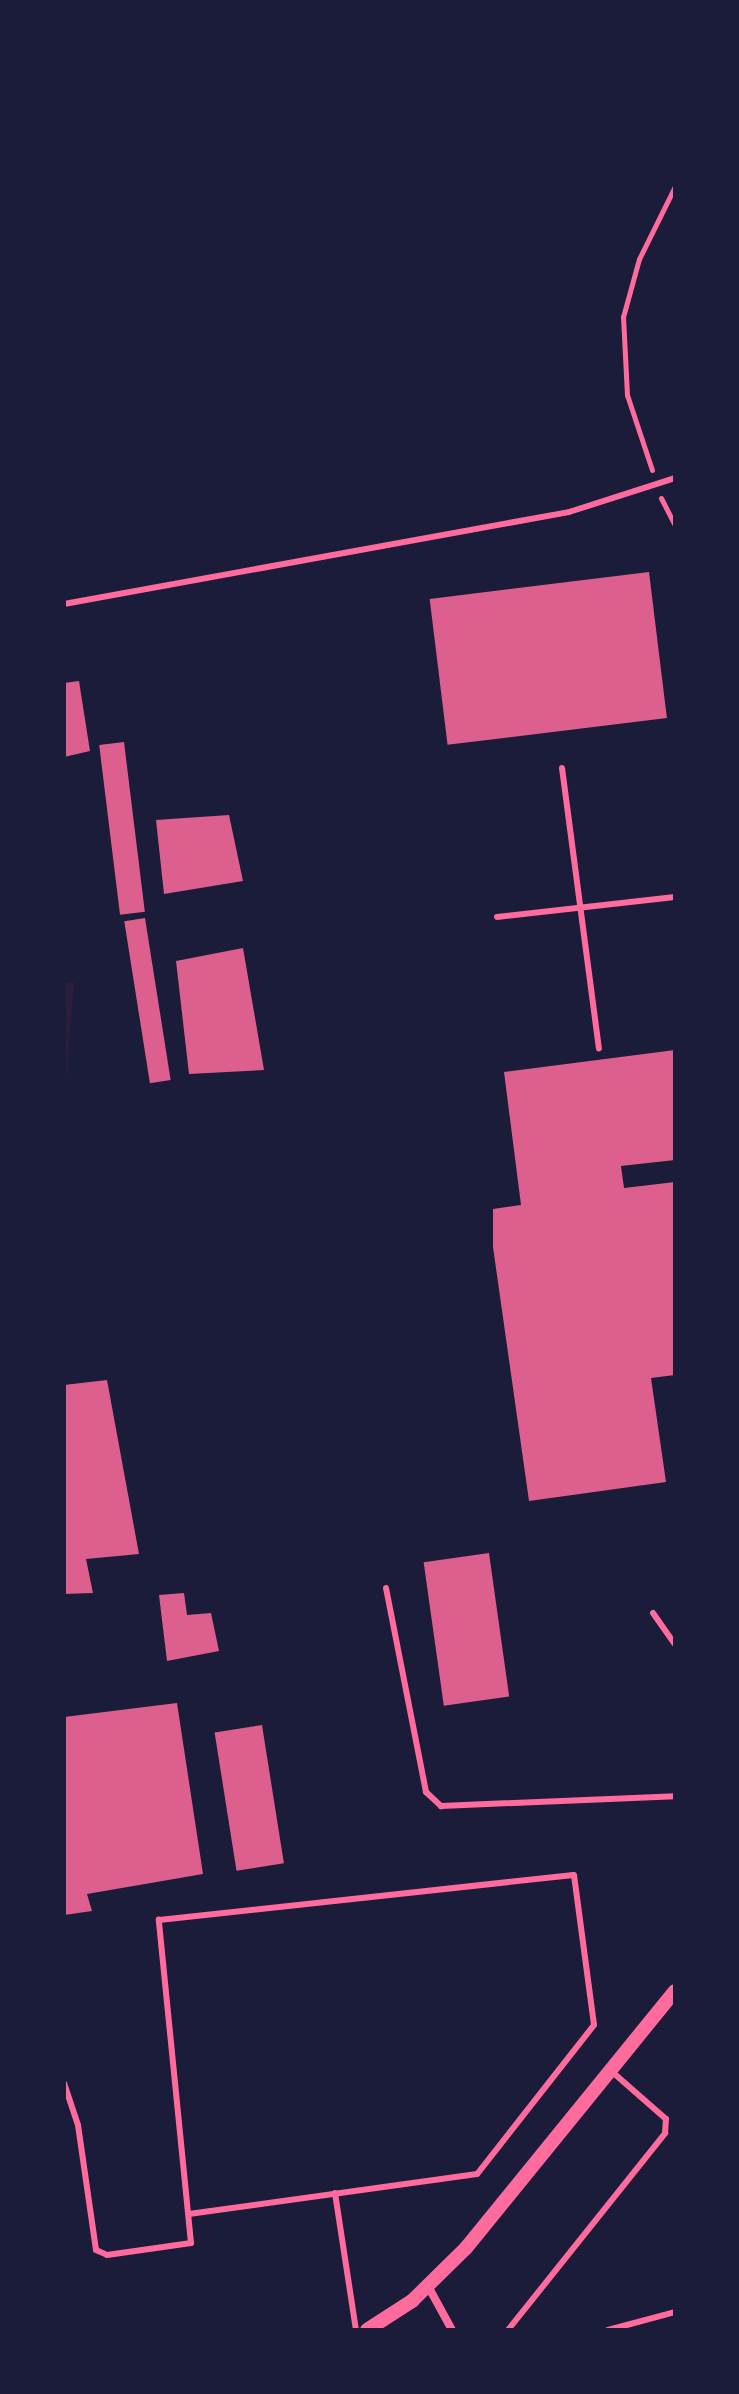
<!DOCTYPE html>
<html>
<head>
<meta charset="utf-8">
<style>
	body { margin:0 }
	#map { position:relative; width:739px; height:2394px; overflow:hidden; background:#1b1b3a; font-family:Manrope,sans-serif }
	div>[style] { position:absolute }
	.green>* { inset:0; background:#2a1e3b }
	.building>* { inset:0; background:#dd5f8e; transform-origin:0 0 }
	.path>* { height:5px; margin:-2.5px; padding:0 2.5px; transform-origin:2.5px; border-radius:2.5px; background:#ff6b9d }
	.service>* { height:6px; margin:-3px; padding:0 3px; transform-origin:3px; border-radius:3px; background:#ff6b9d }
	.minor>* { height:8px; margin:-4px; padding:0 4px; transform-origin:4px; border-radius:4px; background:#ff6b9d }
	.tertiary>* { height:14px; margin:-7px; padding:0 7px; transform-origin:7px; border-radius:7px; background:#ff6b9d }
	span { translate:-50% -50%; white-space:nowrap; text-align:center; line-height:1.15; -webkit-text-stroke:6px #1b1b3a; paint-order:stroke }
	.frame { position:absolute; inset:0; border:66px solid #1b1b3a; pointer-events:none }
</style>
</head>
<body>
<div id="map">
	<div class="green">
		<i style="clip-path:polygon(74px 982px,64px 1109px,64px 983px)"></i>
	</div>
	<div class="building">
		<i style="left:649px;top:572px;width:147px;height:221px;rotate:83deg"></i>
		<i style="clip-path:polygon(79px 681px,90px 751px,64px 757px,64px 683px)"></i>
		<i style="left:124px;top:742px;width:171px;height:25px;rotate:83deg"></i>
		<i style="clip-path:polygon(229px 815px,243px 881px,164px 894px,156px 820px)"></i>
		<i style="left:145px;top:918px;width:164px;height:21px;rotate:81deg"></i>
		<i style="clip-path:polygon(243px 948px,264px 1070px,189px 1074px,176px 961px)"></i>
		<i style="clip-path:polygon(675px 1050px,675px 1160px,621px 1166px,624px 1188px,675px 1182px,675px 1375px,651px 1378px,666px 1482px,529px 1501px,493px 1247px,493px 1209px,521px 1205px,504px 1072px)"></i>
		<i style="clip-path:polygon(107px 1380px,139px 1554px,86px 1559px,93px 1593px,64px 1594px,64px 1385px)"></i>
		<i style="left:489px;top:1553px;width:145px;height:66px;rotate:82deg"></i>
		<i style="clip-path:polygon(184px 1593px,187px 1615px,211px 1613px,219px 1651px,167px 1661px,159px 1595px)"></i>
		<i style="clip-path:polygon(177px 1703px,203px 1874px,87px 1894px,92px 1911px,64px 1915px,64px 1717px)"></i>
		<i style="left:262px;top:1725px;width:140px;height:48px;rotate:81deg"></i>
	</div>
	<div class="path">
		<i style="left:652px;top:470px;width:79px;rotate:-108.4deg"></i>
		<i style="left:627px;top:395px;width:78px;rotate:-92.9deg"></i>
		<i style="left:623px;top:317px;width:60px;rotate:-74.6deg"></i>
		<i style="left:639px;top:259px;width:81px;rotate:-63.7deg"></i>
		<i style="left:661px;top:498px;width:30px;rotate:63deg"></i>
	</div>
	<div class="service">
		<i style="left:64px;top:604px;width:513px;rotate:-10.32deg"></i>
		<i style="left:569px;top:512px;width:111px;rotate:-17.8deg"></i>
		<i style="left:562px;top:768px;width:283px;rotate:82.5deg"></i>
		<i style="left:497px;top:917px;width:179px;rotate:-6.4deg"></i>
		<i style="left:386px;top:1588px;width:208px;rotate:78.9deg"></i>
		<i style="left:426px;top:1792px;width:21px;rotate:43deg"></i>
		<i style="left:441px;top:1806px;width:234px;rotate:-2.4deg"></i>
		<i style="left:653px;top:1613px;width:38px;rotate:55deg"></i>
		<i style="left:64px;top:2083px;width:44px;rotate:71.6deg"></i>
		<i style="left:78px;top:2125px;width:126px;rotate:81.8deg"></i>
		<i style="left:96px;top:2250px;width:12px;rotate:24deg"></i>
		<i style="left:107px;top:2255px;width:85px;rotate:-8.1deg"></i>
		<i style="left:191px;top:2243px;width:325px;rotate:-95.7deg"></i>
		<i style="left:159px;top:1920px;width:417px;rotate:-6.2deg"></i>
		<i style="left:574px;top:1875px;width:151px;rotate:82.4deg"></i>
		<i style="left:594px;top:2025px;width:189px;rotate:128.1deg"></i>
		<i style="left:477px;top:2174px;width:291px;rotate:172.1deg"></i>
		<i style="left:335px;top:2193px;width:139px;rotate:81.3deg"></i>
		<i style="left:508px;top:2330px;width:252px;rotate:-51.4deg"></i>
		<i style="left:665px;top:2133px;width:14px;rotate:-86deg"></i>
		<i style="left:666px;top:2119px;width:74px;rotate:-138.8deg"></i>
		<i style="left:608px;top:2330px;width:69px;rotate:-15deg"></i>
	</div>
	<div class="minor">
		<i style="left:428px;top:2286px;width:50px;rotate:61.4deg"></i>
	</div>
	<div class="tertiary">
		<i style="left:367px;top:2330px;width:54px;rotate:-32.8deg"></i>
		<i style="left:412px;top:2301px;width:76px;rotate:-44.5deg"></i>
		<i style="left:466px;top:2248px;width:331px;rotate:-50.9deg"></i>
	</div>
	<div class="frame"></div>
</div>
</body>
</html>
